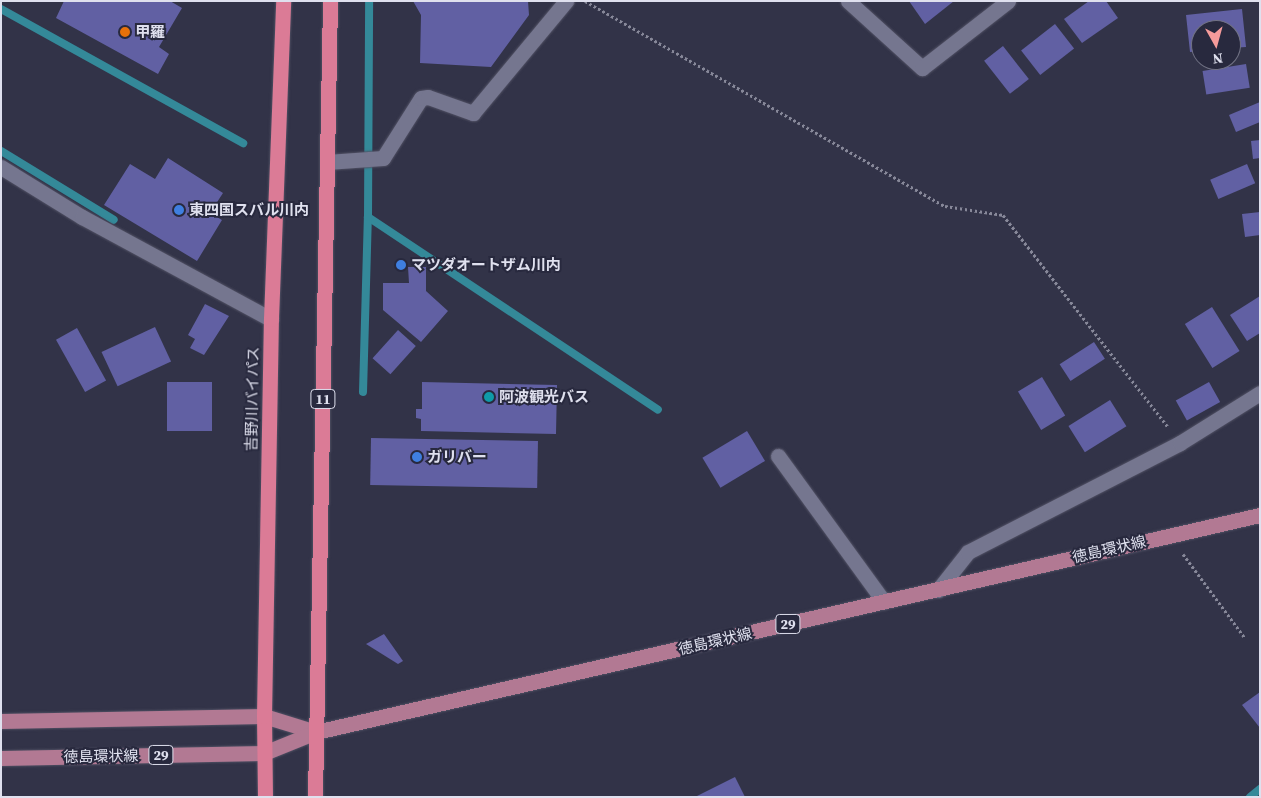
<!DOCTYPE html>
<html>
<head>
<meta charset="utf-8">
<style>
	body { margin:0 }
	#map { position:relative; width:1261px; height:798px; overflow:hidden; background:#323348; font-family:"Source Serif 4","Noto Sans JP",serif }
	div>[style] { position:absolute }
	.stream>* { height:8px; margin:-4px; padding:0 4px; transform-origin:4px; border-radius:4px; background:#348999 }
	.building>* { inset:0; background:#6160a3; transform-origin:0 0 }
	.path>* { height:3px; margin-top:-1.5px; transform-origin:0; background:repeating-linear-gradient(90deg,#878899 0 2.5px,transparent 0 5px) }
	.roads { filter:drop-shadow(0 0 1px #515164) drop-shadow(0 0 1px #515164) }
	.minor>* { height:15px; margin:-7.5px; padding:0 7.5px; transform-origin:7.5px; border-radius:7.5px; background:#75768f }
	.major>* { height:15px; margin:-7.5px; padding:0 7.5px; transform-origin:7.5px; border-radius:7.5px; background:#b27993 }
	.highway>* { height:15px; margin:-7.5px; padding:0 7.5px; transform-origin:7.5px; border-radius:7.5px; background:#db7b96 }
	.dots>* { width:14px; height:14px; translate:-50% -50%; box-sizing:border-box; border:2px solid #28293e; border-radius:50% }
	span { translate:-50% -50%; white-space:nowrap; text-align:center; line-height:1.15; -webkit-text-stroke:4px #28293e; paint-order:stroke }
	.shield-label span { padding:1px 4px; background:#28293e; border:1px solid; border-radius:4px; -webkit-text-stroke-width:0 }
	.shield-label { font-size:14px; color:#dfe0ee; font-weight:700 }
	.poi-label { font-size:15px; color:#dfe0ee; font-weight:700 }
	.left { translate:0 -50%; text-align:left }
	.street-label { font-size:15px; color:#dfe0ee }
	.frame { position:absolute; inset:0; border:2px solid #dfe0ee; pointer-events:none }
	.north { position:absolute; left:1191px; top:20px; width:50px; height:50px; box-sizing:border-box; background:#28293e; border:1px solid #717284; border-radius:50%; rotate:173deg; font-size:14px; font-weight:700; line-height:20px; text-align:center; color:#dfe0ee }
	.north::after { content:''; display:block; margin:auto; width:18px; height:22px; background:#f59b9b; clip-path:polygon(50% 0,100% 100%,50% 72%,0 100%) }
</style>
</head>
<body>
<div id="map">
	<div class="stream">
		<i style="left:1px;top:9px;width:277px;rotate:29deg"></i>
		<i style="left:1px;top:151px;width:132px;rotate:31.4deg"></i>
		<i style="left:368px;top:217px;width:348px;rotate:33.6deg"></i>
		<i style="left:363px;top:392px;width:175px;rotate:-88.4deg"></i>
		<i style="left:368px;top:217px;width:216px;rotate:-89.7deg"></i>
		<i style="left:1250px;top:797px;width:13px;rotate:-39deg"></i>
	</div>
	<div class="building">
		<i style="clip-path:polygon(64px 1px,170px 1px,182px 8px,159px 47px,169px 54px,158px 74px,56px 18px)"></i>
		<i style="clip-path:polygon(413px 1px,528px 1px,529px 15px,491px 67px,420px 63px,421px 15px)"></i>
		<i style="clip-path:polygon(909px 1px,954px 1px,925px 24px)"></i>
		<i style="clip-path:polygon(1089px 1px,1106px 1px,1118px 18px,1082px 43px,1064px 19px)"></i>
		<i style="clip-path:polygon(1242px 9px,1246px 47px,1231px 48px,1231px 30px,1201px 30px,1201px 51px,1190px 52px,1186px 15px)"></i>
		<i style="left:1055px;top:24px;width:31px;height:43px;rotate:52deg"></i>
		<i style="left:1003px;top:46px;width:42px;height:24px;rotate:52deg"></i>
		<i style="left:1246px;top:64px;width:24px;height:44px;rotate:81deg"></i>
		<i style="clip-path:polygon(1260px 102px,1260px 122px,1236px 132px,1229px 115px)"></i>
		<i style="clip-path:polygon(1260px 140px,1260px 158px,1253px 159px,1251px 141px)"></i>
		<i style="clip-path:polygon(168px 158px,223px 193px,210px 213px,222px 220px,197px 261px,104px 205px,130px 164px,155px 179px)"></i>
		<i style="left:1247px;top:164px;width:21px;height:40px;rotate:67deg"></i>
		<i style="clip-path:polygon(1260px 212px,1260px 235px,1245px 237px,1242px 214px)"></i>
		<i style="clip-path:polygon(408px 267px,426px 267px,426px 291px,448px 311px,421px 342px,383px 310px,383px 283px,409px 283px)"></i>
		<i style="clip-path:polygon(1260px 296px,1260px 333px,1247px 341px,1230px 315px)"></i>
		<i style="clip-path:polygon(205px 304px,229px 316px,204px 355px,190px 348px,195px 339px,188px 335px)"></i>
		<i style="left:1212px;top:307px;width:52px;height:32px;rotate:58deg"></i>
		<i style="left:155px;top:327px;width:38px;height:59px;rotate:65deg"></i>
		<i style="left:77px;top:328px;width:60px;height:24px;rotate:61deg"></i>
		<i style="left:398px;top:330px;width:24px;height:38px;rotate:42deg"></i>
		<i style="left:1094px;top:342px;width:20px;height:41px;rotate:57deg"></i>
		<i style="left:1042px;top:377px;width:45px;height:28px;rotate:59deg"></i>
		<i style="left:167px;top:382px;width:45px;height:49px"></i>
		<i style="clip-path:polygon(422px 382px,557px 385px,556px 434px,421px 431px,421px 419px,416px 418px,416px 409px,422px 409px)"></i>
		<i style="left:1209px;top:382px;width:23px;height:38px;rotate:61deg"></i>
		<i style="left:1110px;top:400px;width:31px;height:49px;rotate:58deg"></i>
		<i style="left:747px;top:431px;width:35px;height:52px;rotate:59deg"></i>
		<i style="left:371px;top:438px;width:167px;height:47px;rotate:1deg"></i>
		<i style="clip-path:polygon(384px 634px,403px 661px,398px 664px,366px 644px)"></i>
		<i style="clip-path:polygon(1260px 692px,1260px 728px,1242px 705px)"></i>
		<i style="clip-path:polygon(735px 777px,745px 797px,695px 797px)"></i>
	</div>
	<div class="path">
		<i style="left:585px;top:1px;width:414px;rotate:29.7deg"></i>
		<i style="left:945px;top:206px;width:59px;rotate:8.8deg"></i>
		<i style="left:1003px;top:215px;width:269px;rotate:52.1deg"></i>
		<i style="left:1183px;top:554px;width:104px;rotate:53.6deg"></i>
	</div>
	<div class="roads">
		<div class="minor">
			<i style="left:848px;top:1px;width:100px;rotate:42.2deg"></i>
			<i style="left:922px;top:68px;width:109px;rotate:-37.9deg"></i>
			<i style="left:327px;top:162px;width:56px;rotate:-4.1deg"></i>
			<i style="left:383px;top:158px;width:71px;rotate:-57.7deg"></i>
			<i style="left:421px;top:98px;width:7px;rotate:-8deg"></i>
			<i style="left:428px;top:97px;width:48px;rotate:19.6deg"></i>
			<i style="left:473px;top:113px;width:146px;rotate:-50.3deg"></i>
			<i style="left:1px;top:167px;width:95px;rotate:31.7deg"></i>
			<i style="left:82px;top:217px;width:215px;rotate:28.4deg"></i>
			<i style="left:778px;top:456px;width:180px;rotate:54deg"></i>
			<i style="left:938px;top:590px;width:48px;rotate:-51.7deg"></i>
			<i style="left:968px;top:552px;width:238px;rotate:-27.2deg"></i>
			<i style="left:1180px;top:443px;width:94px;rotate:-32deg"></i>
		</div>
		<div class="major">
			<i style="left:1px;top:721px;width:263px;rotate:-1.1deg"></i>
			<i style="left:264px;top:716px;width:54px;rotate:17.1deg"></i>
			<i style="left:1px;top:758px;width:263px;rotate:-1.1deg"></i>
			<i style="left:264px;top:753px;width:56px;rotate:-22deg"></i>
			<i style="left:316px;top:732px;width:969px;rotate:-12.95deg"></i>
		</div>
		<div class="highway">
			<i style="left:265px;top:797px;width:81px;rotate:-90.7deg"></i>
			<i style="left:264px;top:716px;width:397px;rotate:-89deg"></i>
			<i style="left:271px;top:319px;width:318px;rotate:-87.8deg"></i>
			<i style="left:315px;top:797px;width:796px;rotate:-88.92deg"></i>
		</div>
	</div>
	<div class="dots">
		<i style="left:125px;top:32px;background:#e8710a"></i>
		<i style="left:179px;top:210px;background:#3f7fe0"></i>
		<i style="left:401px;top:265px;background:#3f7fe0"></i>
		<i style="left:489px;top:397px;background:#0f9aa8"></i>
		<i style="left:417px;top:457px;background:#3f7fe0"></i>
	</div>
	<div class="shield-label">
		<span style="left:323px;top:399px">11</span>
		<span style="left:788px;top:624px">29</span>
		<span style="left:161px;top:755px">29</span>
	</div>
	<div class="poi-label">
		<span class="left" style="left:135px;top:32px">甲羅</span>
		<span class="left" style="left:189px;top:210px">東四国スバル川内</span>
		<span class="left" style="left:411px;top:265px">マツダオートザム川内</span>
		<span class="left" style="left:499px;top:397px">阿波観光バス</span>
		<span class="left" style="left:427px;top:457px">ガリバー</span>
	</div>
	<div class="street-label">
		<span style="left:252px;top:399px;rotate:-89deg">吉野川バイパス</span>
		<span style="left:1109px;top:549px;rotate:-13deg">徳島環状線</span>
		<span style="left:715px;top:641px;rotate:-13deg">徳島環状線</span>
		<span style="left:101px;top:756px;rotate:-1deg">徳島環状線</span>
	</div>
	<div class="frame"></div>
	<div class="north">N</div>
</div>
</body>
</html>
